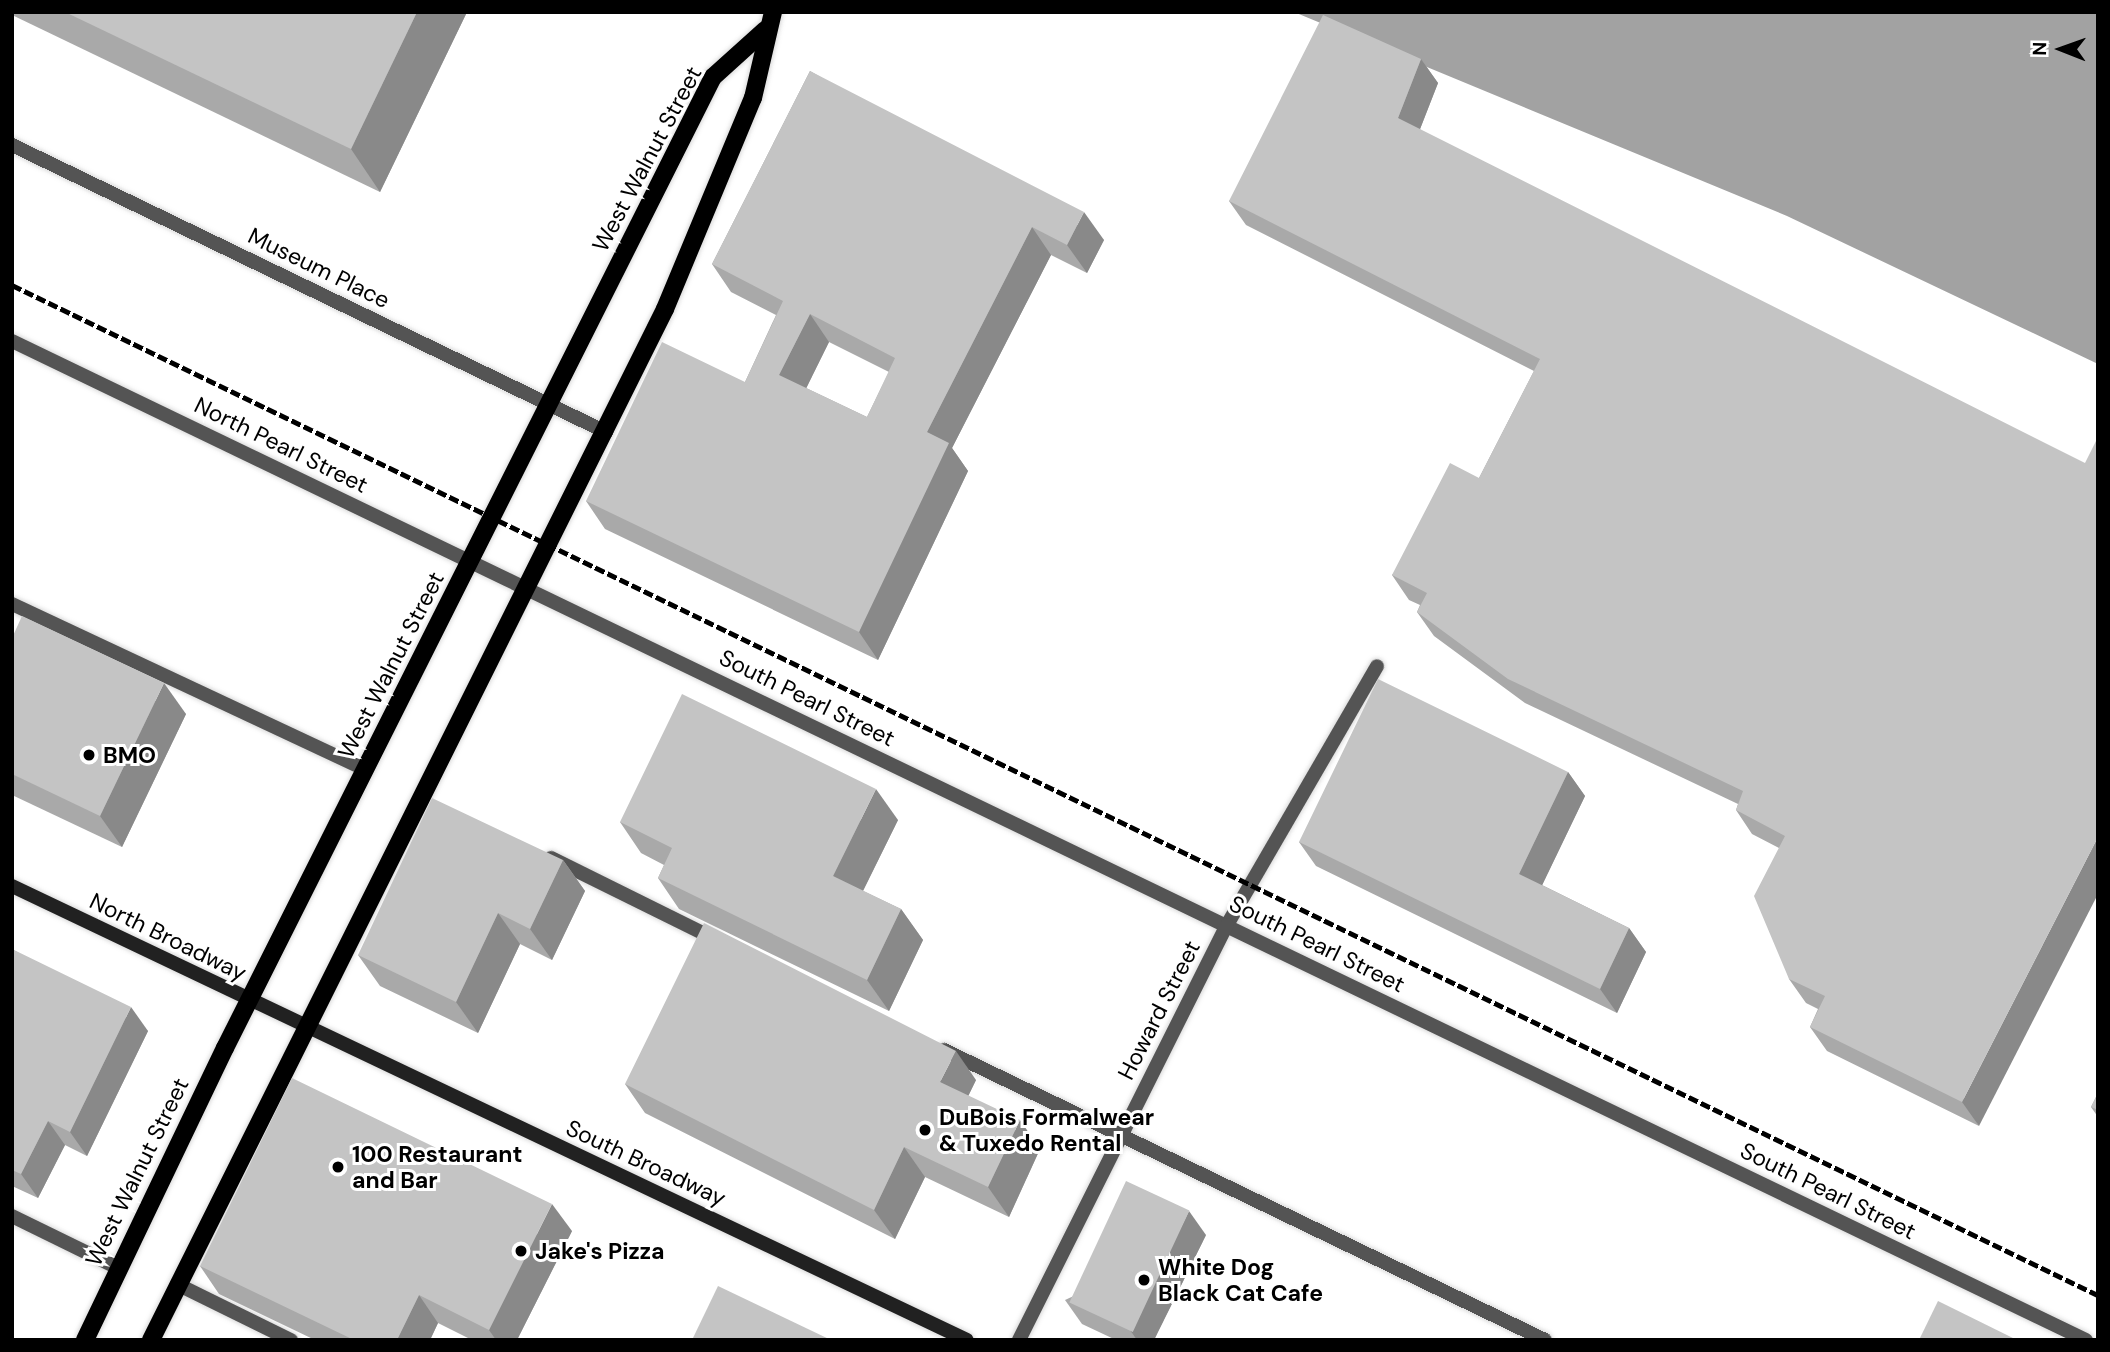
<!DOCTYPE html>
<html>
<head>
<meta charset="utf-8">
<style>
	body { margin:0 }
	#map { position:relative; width:2110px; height:1352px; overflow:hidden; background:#fff; font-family:"DM Sans",sans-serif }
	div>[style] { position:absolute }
	.water>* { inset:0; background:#a2a2a2 }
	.roads { filter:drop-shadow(0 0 2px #dbdbdb) drop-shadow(0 0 2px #dbdbdb) }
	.lane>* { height:14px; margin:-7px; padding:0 7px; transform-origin:7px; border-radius:7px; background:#545454 }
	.street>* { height:14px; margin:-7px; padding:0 7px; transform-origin:7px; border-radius:7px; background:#545454 }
	.secondary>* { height:14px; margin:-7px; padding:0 7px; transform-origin:7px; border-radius:7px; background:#212121 }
	.primary>* { height:18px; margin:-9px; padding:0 9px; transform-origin:9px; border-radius:9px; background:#000 }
	.rail>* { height:5px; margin-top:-2.5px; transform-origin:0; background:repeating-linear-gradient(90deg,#000 0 10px,transparent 0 13.5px) }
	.wall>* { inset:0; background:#a9a9a9 }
	.shaded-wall>* { inset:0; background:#898989 }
	.building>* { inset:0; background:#c4c4c4; transform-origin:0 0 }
	.dots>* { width:19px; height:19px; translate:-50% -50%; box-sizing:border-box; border:4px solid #fff; border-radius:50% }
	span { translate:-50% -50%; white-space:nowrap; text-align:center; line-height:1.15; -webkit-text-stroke:6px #fff; paint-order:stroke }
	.street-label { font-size:23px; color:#000 }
	.poi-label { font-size:23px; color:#000; font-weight:700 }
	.left { translate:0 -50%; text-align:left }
	.frame { position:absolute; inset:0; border:14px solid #000; pointer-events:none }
	.north { position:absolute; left:2026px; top:14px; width:70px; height:70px; -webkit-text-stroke:5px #fff; paint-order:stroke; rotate:271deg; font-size:19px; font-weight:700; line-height:28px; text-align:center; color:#000 }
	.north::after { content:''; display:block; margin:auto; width:24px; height:32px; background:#000; clip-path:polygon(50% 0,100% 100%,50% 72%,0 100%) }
</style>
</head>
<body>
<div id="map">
	<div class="water">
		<i style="clip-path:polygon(1294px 12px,2098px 12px,2098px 364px,1787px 216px)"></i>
	</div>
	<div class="roads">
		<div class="lane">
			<i style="left:12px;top:604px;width:389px;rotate:25.1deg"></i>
			<i style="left:551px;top:858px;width:183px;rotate:26.3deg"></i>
			<i style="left:1227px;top:925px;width:299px;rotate:-59.9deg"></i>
			<i style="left:944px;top:1050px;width:667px;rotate:25.76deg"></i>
			<i style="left:12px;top:1216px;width:116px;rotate:26.1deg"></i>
			<i style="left:177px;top:1284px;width:127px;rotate:26.2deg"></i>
		</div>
		<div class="street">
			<i style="left:12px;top:145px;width:660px;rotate:25.79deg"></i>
			<i style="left:12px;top:341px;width:2302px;rotate:25.72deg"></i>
			<i style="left:1019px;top:1340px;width:464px;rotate:-63.4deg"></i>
		</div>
		<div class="secondary">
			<i style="left:12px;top:886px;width:1057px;rotate:25.43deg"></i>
		</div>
		<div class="primary">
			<i style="left:85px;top:1340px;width:324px;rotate:-64.4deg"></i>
			<i style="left:225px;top:1048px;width:1087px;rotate:-63.32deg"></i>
			<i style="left:713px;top:77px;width:70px;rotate:-42.1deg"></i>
			<i style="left:151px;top:1340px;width:1152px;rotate:-63.5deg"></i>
			<i style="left:665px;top:309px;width:229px;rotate:-67.4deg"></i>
			<i style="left:753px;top:98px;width:88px;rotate:-76.9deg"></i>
		</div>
	</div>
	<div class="rail">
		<i style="left:12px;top:285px;width:2318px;rotate:25.84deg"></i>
	</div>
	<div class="wall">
		<i style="clip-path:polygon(12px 12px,467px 12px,380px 192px,12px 15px)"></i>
		<i style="clip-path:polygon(1421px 59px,1438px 83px,1420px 129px,1979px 1126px,1827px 1051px,1810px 1027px,1818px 1009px,1806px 1003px,1789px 979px,1779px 848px,1752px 834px,1736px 810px,1738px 804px,1525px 703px,1434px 636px,1417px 612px,1420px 605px,1409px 600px,1392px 575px,1479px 478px,1534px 371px,1246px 225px,1229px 201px)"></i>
		<i style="clip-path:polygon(evenodd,810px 71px,1104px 240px,1087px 273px,1051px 255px,952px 448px,968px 471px,878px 660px,605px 529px,586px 501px,745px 382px,776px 315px,731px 292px,712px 264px,810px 71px,829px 342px,889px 372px,867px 417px,806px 388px,829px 342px)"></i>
		<i style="clip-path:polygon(12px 638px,186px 714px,122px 847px,12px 795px)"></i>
		<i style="clip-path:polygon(1568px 772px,1585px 796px,1542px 885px,1629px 928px,1646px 952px,1617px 1013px,1316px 866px,1299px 842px)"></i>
		<i style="clip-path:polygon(898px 820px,863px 891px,901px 909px,923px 940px,889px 1011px,679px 909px,658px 878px,664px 865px,641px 853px,620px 822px)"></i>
		<i style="clip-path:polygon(563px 860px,585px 891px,552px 960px,520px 944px,478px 1033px,380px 986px,358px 955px)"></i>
		<i style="clip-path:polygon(12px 949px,148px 1031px,87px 1156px,65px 1145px,38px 1198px,12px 1186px)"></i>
		<i style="clip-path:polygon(976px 1080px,968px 1096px,1040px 1149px,1009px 1217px,925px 1177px,895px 1239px,645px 1113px,625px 1084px)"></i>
		<i style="clip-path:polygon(2098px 1093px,2098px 1117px,2091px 1107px)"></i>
		<i style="clip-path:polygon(572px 1231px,517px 1340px,472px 1340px,438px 1323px,430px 1340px,315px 1340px,219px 1294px,200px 1266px)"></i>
		<i style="clip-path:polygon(1206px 1235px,1154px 1340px,1116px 1340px,1082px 1324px,1065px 1300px)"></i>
	</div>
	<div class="shaded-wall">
		<i style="clip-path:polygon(417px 12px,467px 12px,380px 192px,351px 149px)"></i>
		<i style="clip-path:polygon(1421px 59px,1438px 83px,1415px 142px,1398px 118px)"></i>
		<i style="clip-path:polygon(1084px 212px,1104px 240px,1087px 273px,1067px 245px)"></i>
		<i style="clip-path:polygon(1032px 227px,1051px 255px,952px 448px,968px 471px,878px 660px,859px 632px,927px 432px)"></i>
		<i style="clip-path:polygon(810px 314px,829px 342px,799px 403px,779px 375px)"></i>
		<i style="clip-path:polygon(164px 683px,186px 714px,122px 847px,100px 816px)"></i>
		<i style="clip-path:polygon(1568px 772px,1585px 796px,1536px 898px,1519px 874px)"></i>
		<i style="clip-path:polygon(876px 789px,898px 820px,855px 907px,833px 876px)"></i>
		<i style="clip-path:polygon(2098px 837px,2098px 894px,1979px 1126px,1962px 1102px)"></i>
		<i style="clip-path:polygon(563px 860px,585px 891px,552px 960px,530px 929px)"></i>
		<i style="clip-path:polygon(901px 909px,923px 940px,889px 1011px,867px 980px)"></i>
		<i style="clip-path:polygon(498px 913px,520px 944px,478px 1033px,456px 1002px)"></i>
		<i style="clip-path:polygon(1629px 928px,1646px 952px,1617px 1013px,1600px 989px)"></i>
		<i style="clip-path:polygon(131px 1007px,148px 1031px,87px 1156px,70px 1132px)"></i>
		<i style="clip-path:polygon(956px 1051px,976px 1080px,961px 1111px,940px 1082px)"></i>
		<i style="clip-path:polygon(1020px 1120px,1040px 1149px,1009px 1217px,988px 1187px)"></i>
		<i style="clip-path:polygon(48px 1121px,65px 1145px,38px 1198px,21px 1174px)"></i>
		<i style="clip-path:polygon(904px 1147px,925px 1177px,895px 1239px,874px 1210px)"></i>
		<i style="clip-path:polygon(552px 1204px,572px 1231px,517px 1340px,496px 1340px,489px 1330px)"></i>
		<i style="clip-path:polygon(1189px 1211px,1206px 1235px,1154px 1340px,1137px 1340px,1130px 1330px)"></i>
		<i style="clip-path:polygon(419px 1295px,438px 1323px,430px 1340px,397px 1340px)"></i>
	</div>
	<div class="building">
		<i style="clip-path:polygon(65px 12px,417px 12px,351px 149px)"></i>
		<i style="clip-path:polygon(1323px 15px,1421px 59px,1398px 118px,2085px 463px,2098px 437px,2098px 837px,1962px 1102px,1810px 1027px,1825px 996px,1789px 979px,1754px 896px,1785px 836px,1736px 810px,1743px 791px,1508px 679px,1417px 612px,1427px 593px,1392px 575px,1450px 463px,1479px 478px,1540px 359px,1229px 201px)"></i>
		<i style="clip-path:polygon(evenodd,810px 71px,1084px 212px,1067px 245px,1032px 227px,927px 432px,949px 443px,859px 632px,586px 501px,662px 342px,745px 382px,783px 301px,712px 264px,810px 71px,810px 314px,895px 358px,867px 417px,779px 375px,810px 314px)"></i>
		<i style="clip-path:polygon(22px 616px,164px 683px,100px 816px,12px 774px,12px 638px)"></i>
		<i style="clip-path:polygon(1378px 679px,1568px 772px,1519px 874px,1629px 928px,1600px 989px,1299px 842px)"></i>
		<i style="clip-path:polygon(682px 694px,876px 789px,833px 876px,901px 909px,867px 980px,658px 878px,672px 848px,620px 822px)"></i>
		<i style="clip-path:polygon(432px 798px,563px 860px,530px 929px,498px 913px,456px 1002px,358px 955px)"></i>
		<i style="clip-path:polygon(704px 923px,956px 1051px,940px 1082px,1020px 1120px,988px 1187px,904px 1147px,874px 1210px,625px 1084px)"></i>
		<i style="clip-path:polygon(12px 949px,131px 1007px,70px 1132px,48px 1121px,21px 1174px,12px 1170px)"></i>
		<i style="clip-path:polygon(292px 1078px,552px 1204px,489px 1330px,419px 1295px,397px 1340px,354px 1340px,200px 1266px)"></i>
		<i style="clip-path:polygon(2098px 1093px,2098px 1110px,2091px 1107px)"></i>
		<i style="left:1126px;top:1181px;width:70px;height:134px;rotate:25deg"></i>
		<i style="clip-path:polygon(718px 1286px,831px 1340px,692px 1340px)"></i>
		<i style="clip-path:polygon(1938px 1301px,2017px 1340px,1919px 1340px)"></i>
	</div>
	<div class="dots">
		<i style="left:89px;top:755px;background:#000"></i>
		<i style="left:925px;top:1130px;background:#000"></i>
		<i style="left:338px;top:1167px;background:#000"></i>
		<i style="left:521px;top:1251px;background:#000"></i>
		<i style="left:1144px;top:1280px;background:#000"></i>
	</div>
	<div class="street-label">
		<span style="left:647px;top:159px;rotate:-62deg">West Walnut Street</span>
		<span style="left:319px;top:268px;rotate:26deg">Museum Place</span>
		<span style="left:281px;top:445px;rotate:26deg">North Pearl Street</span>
		<span style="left:391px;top:665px;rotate:-63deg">West Walnut Street</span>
		<span style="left:807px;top:698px;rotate:26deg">South Pearl Street</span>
		<span style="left:168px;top:937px;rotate:26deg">North Broadway</span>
		<span style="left:1317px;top:944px;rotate:26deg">South Pearl Street</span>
		<span style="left:1159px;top:1010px;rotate:-63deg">Howard Street</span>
		<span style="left:646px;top:1163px;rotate:25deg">South Broadway</span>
		<span style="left:137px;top:1172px;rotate:-64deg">West Walnut Street</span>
		<span style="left:1828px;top:1191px;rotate:26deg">South Pearl Street</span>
	</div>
	<div class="poi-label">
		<span class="left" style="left:103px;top:755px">BMO</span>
		<span class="left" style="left:939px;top:1130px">DuBois Formalwear<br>&amp; Tuxedo Rental</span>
		<span class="left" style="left:352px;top:1167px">100 Restaurant<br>and Bar</span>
		<span class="left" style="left:535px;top:1251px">Jake's Pizza</span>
		<span class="left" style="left:1158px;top:1280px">White Dog<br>Black Cat Cafe</span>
	</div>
	<div class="frame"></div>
	<div class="north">N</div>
</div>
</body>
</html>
